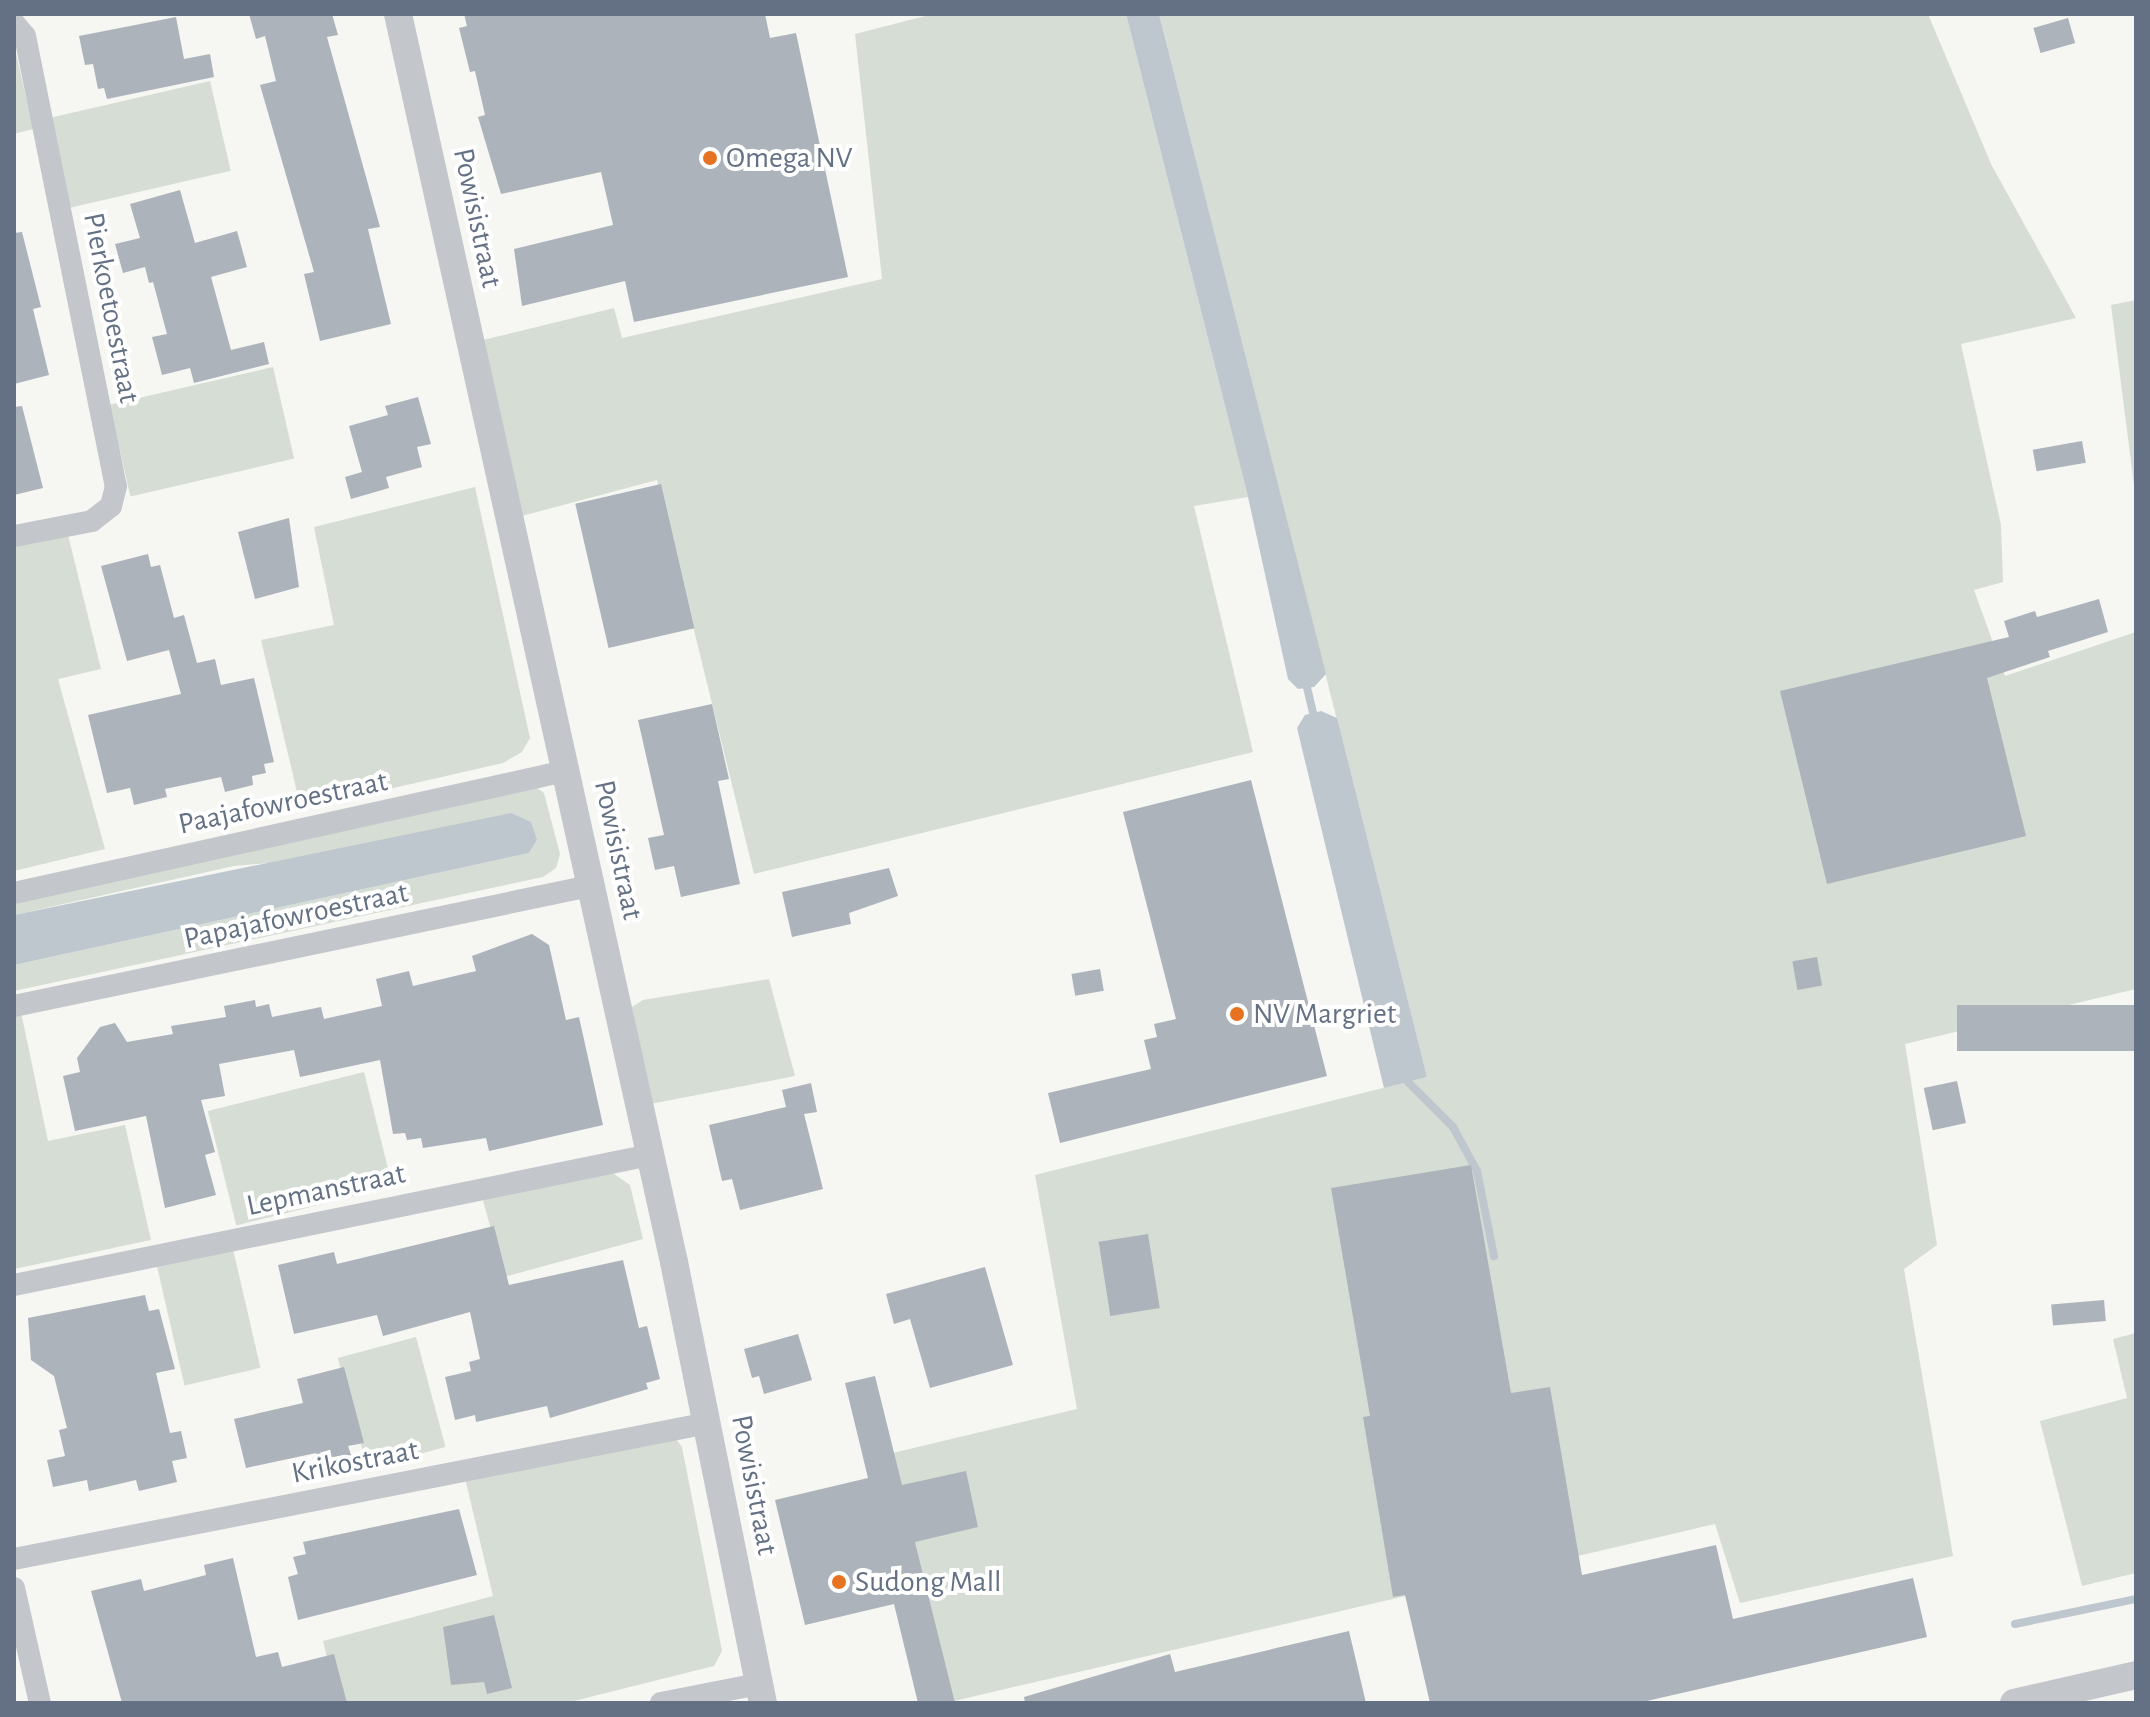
<!DOCTYPE html>
<html>
<head>
<meta charset="utf-8">
<style>
	body { margin:0 }
	#map { position:relative; width:2150px; height:1717px; overflow:hidden; background:#f6f6f3; font-family:"Alegreya Sans",sans-serif }
	div>[style] { position:absolute }
	.green>* { inset:0; background:#d6ddd4; transform-origin:0 0 }
	.water>* { inset:0; background:#bfc7ce }
	.stream>* { height:8px; margin:-4px; padding:0 4px; transform-origin:4px; border-radius:4px; background:#bfc7ce }
	.building>* { inset:0; background:#acb3ba; transform-origin:0 0 }
	.minor>* { height:22px; margin:-11px; padding:0 11px; transform-origin:11px; border-radius:11px; background:#c3c6ca }
	.tertiary>* { height:28px; margin:-14px; padding:0 14px; transform-origin:14px; border-radius:14px; background:#c3c6ca }
	.dots>* { width:22px; height:22px; translate:-50% -50%; box-sizing:border-box; border:4px solid #fff; border-radius:50% }
	span { translate:-50% -50%; white-space:nowrap; text-align:center; line-height:1.15; -webkit-text-stroke:8px #fff; paint-order:stroke }
	.poi-label { font-size:30px; color:#647185 }
	.left { translate:0 -50%; text-align:left }
	.street-label { font-size:30px; color:#647185 }
	.frame { position:absolute; inset:0; border:16px solid #647185; pointer-events:none }
</style>
</head>
<body>
<div id="map">
	<div class="green">
		<i style="clip-path:polygon(933px 14px,1126px 14px,1248px 497px,1194px 506px,1253px 752px,754px 874px,657px 480px,518px 517px,475px 342px,614px 308px,622px 338px,882px 279px,855px 34px)"></i>
		<i style="clip-path:polygon(1159px 14px,1928px 14px,1991px 164px,2076px 318px,1961px 344px,2001px 525px,2003px 582px,1974px 590px,2005px 676px,2136px 632px,2136px 989px,1905px 1044px,1937px 1245px,1904px 1269px,1953px 1556px,1740px 1603px,1715px 1524px,954px 1701px,893px 1453px,1077px 1409px,1035px 1175px,1427px 1077px)"></i>
		<i style="clip-path:polygon(14px 44px,33px 129px,14px 134px)"></i>
		<i style="left:210px;top:81px;width:92px;height:165px;rotate:77deg"></i>
		<i style="clip-path:polygon(2136px 300px,2136px 501px,2111px 305px)"></i>
		<i style="left:273px;top:367px;width:94px;height:168px;rotate:77deg"></i>
		<i style="clip-path:polygon(475px 487px,530px 738px,522px 752px,503px 763px,301px 809px,261px 640px,334px 625px,314px 527px)"></i>
		<i style="clip-path:polygon(68px 535px,101px 669px,58px 679px,105px 849px,14px 871px,14px 546px)"></i>
		<i style="clip-path:polygon(533px 785px,544px 793px,560px 854px,556px 868px,543px 877px,14px 991px,14px 965px,529px 853px,537px 840px,234px 866px,14px 915px,14px 900px)"></i>
		<i style="clip-path:polygon(769px 979px,795px 1076px,645px 1105px,632px 1007px,643px 1000px)"></i>
		<i style="clip-path:polygon(21px 1012px,48px 1141px,125px 1125px,151px 1240px,14px 1269px,14px 1014px)"></i>
		<i style="left:364px;top:1072px;width:118px;height:161px;rotate:76deg"></i>
		<i style="clip-path:polygon(607px 1169px,630px 1185px,643px 1239px,504px 1277px,481px 1193px)"></i>
		<i style="left:233px;top:1249px;width:122px;height:78px;rotate:77deg"></i>
		<i style="clip-path:polygon(2136px 1333px,2136px 1573px,2082px 1586px,2040px 1421px,2127px 1398px,2113px 1339px)"></i>
		<i style="left:416px;top:1337px;width:114px;height:81px;rotate:75deg"></i>
		<i style="clip-path:polygon(673px 1435px,682px 1447px,722px 1651px,714px 1666px,566px 1703px,338px 1703px,323px 1641px,493px 1596px,464px 1474px)"></i>
	</div>
	<div class="water">
		<i style="clip-path:polygon(1126px 14px,1159px 14px,1326px 674px,1314px 687px,1298px 689px,1288px 679px,1248px 497px)"></i>
		<i style="clip-path:polygon(1321px 711px,1337px 718px,1427px 1077px,1384px 1088px,1297px 728px,1305px 715px)"></i>
		<i style="clip-path:polygon(511px 813px,531px 822px,537px 840px,529px 853px,14px 965px,14px 915px)"></i>
	</div>
	<div class="stream">
		<i style="left:1305px;top:679px;width:43px;rotate:76.6deg"></i>
		<i style="left:1401px;top:1075px;width:74px;rotate:45deg"></i>
		<i style="left:1453px;top:1127px;width:50px;rotate:61.4deg"></i>
		<i style="left:1477px;top:1171px;width:87px;rotate:78.7deg"></i>
		<i style="left:2015px;top:1624px;width:124px;rotate:-11.7deg"></i>
	</div>
	<div class="building">
		<i style="clip-path:polygon(249px 14px,332px 14px,338px 35px,327px 37px,380px 227px,368px 229px,391px 324px,320px 341px,304px 274px,314px 272px,260px 85px,276px 81px,265px 36px,256px 39px)"></i>
		<i style="clip-path:polygon(464px 14px,765px 14px,770px 38px,796px 33px,848px 277px,634px 322px,625px 281px,522px 306px,514px 249px,613px 225px,601px 172px,501px 194px,478px 117px,485px 115px,475px 71px,470px 72px,459px 28px,467px 26px)"></i>
		<i style="clip-path:polygon(176px 17px,184px 59px,210px 54px,214px 77px,107px 99px,104px 88px,98px 89px,93px 64px,85px 65px,79px 36px)"></i>
		<i style="left:2068px;top:18px;width:26px;height:36px;rotate:74deg"></i>
		<i style="clip-path:polygon(180px 190px,195px 243px,237px 231px,247px 267px,211px 277px,231px 350px,264px 342px,269px 364px,194px 383px,190px 368px,162px 375px,152px 337px,167px 334px,153px 282px,149px 283px,145px 267px,123px 273px,115px 244px,140px 238px,130px 204px)"></i>
		<i style="clip-path:polygon(22px 232px,41px 307px,33px 309px,49px 375px,14px 384px,14px 233px)"></i>
		<i style="clip-path:polygon(418px 397px,431px 444px,417px 447px,422px 467px,386px 477px,389px 488px,351px 499px,345px 477px,362px 472px,349px 426px,388px 415px,385px 406px)"></i>
		<i style="clip-path:polygon(22px 406px,43px 488px,14px 495px,14px 407px)"></i>
		<i style="left:2082px;top:441px;width:22px;height:50px;rotate:80deg"></i>
		<i style="left:661px;top:484px;width:148px;height:88px;rotate:77deg"></i>
		<i style="clip-path:polygon(289px 518px,299px 587px,255px 599px,238px 532px)"></i>
		<i style="clip-path:polygon(148px 554px,151px 567px,160px 565px,174px 618px,184px 615px,197px 663px,215px 659px,221px 685px,254px 678px,274px 762px,264px 764px,266px 773px,252px 776px,253px 785px,225px 792px,221px 777px,165px 789px,167px 797px,134px 805px,130px 788px,107px 793px,88px 715px,181px 694px,169px 650px,127px 661px,101px 566px)"></i>
		<i style="clip-path:polygon(2099px 599px,2108px 632px,2048px 651px,2050px 657px,1987px 678px,2026px 836px,1827px 884px,1780px 691px,2009px 637px,2004px 621px,2035px 611px,2037px 617px)"></i>
		<i style="clip-path:polygon(712px 704px,729px 779px,718px 781px,740px 884px,681px 897px,674px 866px,655px 870px,648px 838px,664px 835px,638px 720px)"></i>
		<i style="clip-path:polygon(1251px 780px,1327px 1076px,1060px 1143px,1048px 1093px,1151px 1069px,1144px 1040px,1157px 1037px,1154px 1024px,1176px 1019px,1123px 812px)"></i>
		<i style="clip-path:polygon(889px 868px,898px 896px,849px 913px,851px 924px,792px 937px,782px 892px)"></i>
		<i style="clip-path:polygon(532px 934px,549px 945px,566px 1020px,579px 1017px,603px 1125px,489px 1151px,486px 1138px,423px 1148px,421px 1138px,407px 1140px,405px 1133px,393px 1134px,380px 1060px,300px 1077px,294px 1050px,219px 1064px,225px 1096px,201px 1100px,215px 1152px,205px 1155px,216px 1195px,165px 1208px,146px 1116px,75px 1131px,63px 1076px,80px 1072px,77px 1058px,100px 1027px,115px 1023px,127px 1042px,173px 1034px,171px 1026px,226px 1017px,224px 1006px,255px 1000px,256px 1007px,269px 1004px,272px 1017px,321px 1007px,324px 1019px,382px 1006px,376px 979px,409px 971px,413px 986px,476px 971px,472px 956px)"></i>
		<i style="left:1817px;top:957px;width:29px;height:25px;rotate:80deg"></i>
		<i style="left:1100px;top:969px;width:22px;height:29px;rotate:80deg"></i>
		<i style="left:2136px;top:1005px;width:46px;height:179px;rotate:90deg"></i>
		<i style="left:1957px;top:1081px;width:43px;height:34px;rotate:78deg"></i>
		<i style="clip-path:polygon(811px 1083px,817px 1112px,804px 1114px,823px 1189px,740px 1210px,732px 1179px,722px 1181px,709px 1125px,786px 1107px,782px 1090px)"></i>
		<i style="clip-path:polygon(1471px 1165px,1511px 1393px,1550px 1387px,1582px 1575px,1716px 1545px,1733px 1619px,1913px 1578px,1927px 1637px,1638px 1703px,1430px 1703px,1405px 1595px,1393px 1597px,1363px 1417px,1370px 1416px,1331px 1188px)"></i>
		<i style="clip-path:polygon(494px 1226px,509px 1285px,623px 1260px,639px 1328px,647px 1326px,660px 1379px,646px 1383px,648px 1389px,550px 1418px,547px 1406px,476px 1422px,475px 1415px,455px 1420px,445px 1377px,471px 1371px,469px 1362px,480px 1359px,470px 1312px,383px 1336px,377px 1315px,294px 1334px,278px 1265px,334px 1252px,337px 1264px)"></i>
		<i style="left:1148px;top:1234px;width:75px;height:50px;rotate:81deg"></i>
		<i style="clip-path:polygon(985px 1267px,1013px 1365px,930px 1388px,910px 1319px,894px 1324px,886px 1294px)"></i>
		<i style="clip-path:polygon(145px 1295px,149px 1311px,159px 1309px,175px 1369px,156px 1373px,170px 1433px,181px 1431px,187px 1458px,172px 1461px,177px 1482px,139px 1491px,136px 1480px,89px 1491px,87px 1480px,53px 1487px,47px 1460px,65px 1456px,59px 1430px,67px 1428px,54px 1376px,31px 1360px,28px 1318px)"></i>
		<i style="left:2104px;top:1300px;width:21px;height:53px;rotate:85deg"></i>
		<i style="clip-path:polygon(798px 1334px,812px 1380px,764px 1394px,759px 1376px,752px 1378px,744px 1349px)"></i>
		<i style="clip-path:polygon(344px 1367px,364px 1443px,348px 1446px,351px 1455px,319px 1463px,316px 1453px,246px 1468px,234px 1419px,303px 1403px,297px 1379px)"></i>
		<i style="clip-path:polygon(875px 1376px,902px 1485px,966px 1471px,978px 1527px,915px 1542px,955px 1703px,918px 1703px,894px 1604px,805px 1625px,775px 1500px,868px 1478px,845px 1383px)"></i>
		<i style="clip-path:polygon(459px 1509px,477px 1575px,298px 1620px,288px 1577px,298px 1574px,293px 1557px,306px 1554px,303px 1542px)"></i>
		<i style="clip-path:polygon(233px 1558px,256px 1657px,278px 1652px,282px 1667px,334px 1654px,347px 1703px,122px 1703px,91px 1591px,141px 1579px,144px 1591px,206px 1575px,204px 1565px)"></i>
		<i style="clip-path:polygon(494px 1615px,512px 1688px,487px 1694px,484px 1682px,451px 1685px,443px 1627px)"></i>
		<i style="clip-path:polygon(1349px 1631px,1366px 1703px,1025px 1703px,1024px 1697px,1170px 1654px,1175px 1672px)"></i>
	</div>
	<div class="minor">
		<i style="left:14px;top:23px;width:17px;rotate:50deg"></i>
		<i style="left:25px;top:36px;width:459px;rotate:78.6deg"></i>
		<i style="left:116px;top:486px;width:21px;rotate:104deg"></i>
		<i style="left:111px;top:506px;width:24px;rotate:142deg"></i>
		<i style="left:92px;top:521px;width:79px;rotate:169.1deg"></i>
		<i style="left:14px;top:893px;width:564px;rotate:-12.48deg"></i>
		<i style="left:14px;top:1006px;width:588px;rotate:-11.77deg"></i>
		<i style="left:14px;top:1285px;width:649px;rotate:-11.55deg"></i>
		<i style="left:14px;top:1559px;width:707px;rotate:-11.09deg"></i>
		<i style="left:14px;top:1588px;width:118px;rotate:77.3deg"></i>
		<i style="left:661px;top:1703px;width:100px;rotate:-11deg"></i>
	</div>
	<div class="tertiary">
		<i style="left:398px;top:14px;width:1278px;rotate:77.53deg"></i>
		<i style="left:674px;top:1262px;width:450px;rotate:78.6deg"></i>
		<i style="left:2014px;top:1703px;width:125px;rotate:-12.9deg"></i>
	</div>
	<div class="dots">
		<i style="left:710px;top:158px;background:#e77222"></i>
		<i style="left:1237px;top:1014px;background:#e77222"></i>
		<i style="left:839px;top:1582px;background:#e77222"></i>
	</div>
	<div class="poi-label">
		<span class="left" style="left:726px;top:158px">Omega NV</span>
		<span class="left" style="left:1253px;top:1014px">NV Margriet</span>
		<span class="left" style="left:855px;top:1582px">Sudong Mall</span>
	</div>
	<div class="street-label">
		<span style="left:477px;top:218px;rotate:78deg">Powisistraat</span>
		<span style="left:111px;top:308px;rotate:79deg">Pierkoetoestraat</span>
		<span style="left:283px;top:803px;rotate:-12deg">Paajafowroestraat</span>
		<span style="left:618px;top:850px;rotate:78deg">Powisistraat</span>
		<span style="left:296px;top:916px;rotate:-12deg">Papajafowroestraat</span>
		<span style="left:326px;top:1190px;rotate:-12deg">Lepmanstraat</span>
		<span style="left:355px;top:1462px;rotate:-11deg">Krikostraat</span>
		<span style="left:754px;top:1485px;rotate:79deg">Powisistraat</span>
	</div>
	<div class="frame"></div>
</div>
</body>
</html>
